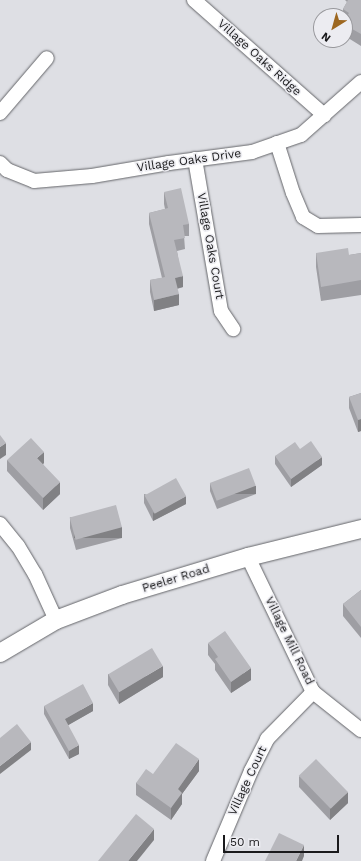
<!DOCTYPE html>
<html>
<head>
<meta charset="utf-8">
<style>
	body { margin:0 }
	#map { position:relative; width:361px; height:861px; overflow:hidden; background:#dedfe4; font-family:"Work Sans",sans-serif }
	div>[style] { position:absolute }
	.roads { filter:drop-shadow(0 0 1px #646569) drop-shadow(0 0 1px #646569) }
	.minor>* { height:14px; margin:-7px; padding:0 7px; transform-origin:7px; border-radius:7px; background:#fff }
	.tertiary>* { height:18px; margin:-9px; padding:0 9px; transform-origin:9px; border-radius:9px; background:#fff }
	.wall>* { inset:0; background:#9e9ea3 }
	.shaded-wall>* { inset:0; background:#818184; transform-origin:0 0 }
	.building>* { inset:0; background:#b8b8bd; transform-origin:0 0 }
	span { translate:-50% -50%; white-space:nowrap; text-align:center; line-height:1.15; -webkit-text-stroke:3px #ececf1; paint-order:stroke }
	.street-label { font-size:12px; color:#1a1a1c }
	.north { position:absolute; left:313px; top:8px; width:40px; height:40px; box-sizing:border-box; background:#ececf1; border:1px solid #98989c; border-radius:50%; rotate:217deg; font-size:11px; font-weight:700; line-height:16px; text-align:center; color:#1a1a1c }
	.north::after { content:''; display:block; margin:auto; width:14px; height:18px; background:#9d6720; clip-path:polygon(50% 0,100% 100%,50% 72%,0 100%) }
	.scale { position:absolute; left:223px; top:835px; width:116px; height:18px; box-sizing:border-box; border:2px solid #1a1a1c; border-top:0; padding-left:5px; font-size:12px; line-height:14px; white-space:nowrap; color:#1a1a1c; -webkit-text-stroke:3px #ececf1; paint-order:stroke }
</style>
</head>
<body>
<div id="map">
	<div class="roads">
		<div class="minor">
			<i style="left:194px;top:0;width:174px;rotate:41.5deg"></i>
			<i style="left:0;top:113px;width:72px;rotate:-49.5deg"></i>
			<i style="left:277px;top:143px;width:52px;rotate:72.3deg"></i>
			<i style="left:293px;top:193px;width:26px;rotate:67deg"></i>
			<i style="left:303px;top:217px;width:17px;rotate:31deg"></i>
			<i style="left:318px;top:226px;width:43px;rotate:-1.3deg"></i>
			<i style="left:195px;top:159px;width:154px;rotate:80.3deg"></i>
			<i style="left:221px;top:311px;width:22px;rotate:56deg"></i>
			<i style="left:0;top:163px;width:10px;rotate:45deg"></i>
			<i style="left:7px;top:170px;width:29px;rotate:22deg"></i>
			<i style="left:34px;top:181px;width:58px;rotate:-4.9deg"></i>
			<i style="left:92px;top:176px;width:78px;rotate:-9.6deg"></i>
			<i style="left:169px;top:163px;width:84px;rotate:-7.5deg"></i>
			<i style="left:252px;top:152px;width:52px;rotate:-19.1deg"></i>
			<i style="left:301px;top:135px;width:80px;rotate:-41.5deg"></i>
			<i style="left:0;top:524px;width:28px;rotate:51deg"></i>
			<i style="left:18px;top:546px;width:33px;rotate:59deg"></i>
			<i style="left:35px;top:574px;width:51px;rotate:65.5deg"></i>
			<i style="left:248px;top:557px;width:150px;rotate:64.3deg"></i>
			<i style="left:313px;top:692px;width:61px;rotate:38.4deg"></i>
			<i style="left:213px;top:861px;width:98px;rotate:-67.1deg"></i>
			<i style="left:251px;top:771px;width:36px;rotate:-63deg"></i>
			<i style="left:267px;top:739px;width:66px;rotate:-45.6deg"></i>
		</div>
		<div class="tertiary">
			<i style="left:0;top:653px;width:65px;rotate:-30.5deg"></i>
			<i style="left:56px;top:620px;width:71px;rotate:-20.7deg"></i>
			<i style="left:122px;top:595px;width:132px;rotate:-16.8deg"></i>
			<i style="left:248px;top:557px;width:116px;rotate:-13.9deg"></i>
		</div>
	</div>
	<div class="wall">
		<i style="clip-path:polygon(345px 0,361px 0,361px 46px,345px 36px,345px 16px,343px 16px,343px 9px,347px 2px)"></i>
		<i style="clip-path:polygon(164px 192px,189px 224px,189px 236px,184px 236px,185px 249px,177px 251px,183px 287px,177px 289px,179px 305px,154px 311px,150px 292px,150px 280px,162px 278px,149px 224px,149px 213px,165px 209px,164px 204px)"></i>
		<i style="clip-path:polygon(316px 253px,349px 255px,361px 253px,361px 295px,321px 301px,316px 267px)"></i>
		<i style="clip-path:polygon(361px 393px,361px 431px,358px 432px,349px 408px,349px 397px)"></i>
		<i style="clip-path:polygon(300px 449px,322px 465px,291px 487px,275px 464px,275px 456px)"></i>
		<i style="clip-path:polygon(7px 460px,44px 463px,43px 464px,60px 494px,43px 510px,7px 471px)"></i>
		<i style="clip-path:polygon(210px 483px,256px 494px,217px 509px,210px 491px)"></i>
		<i style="clip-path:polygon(144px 494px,186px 504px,153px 521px,144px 503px)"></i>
		<i style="clip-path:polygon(70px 517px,122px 538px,76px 550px,70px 528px)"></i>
		<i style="clip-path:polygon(361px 590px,361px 638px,343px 616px,343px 604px)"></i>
		<i style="clip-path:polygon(208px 643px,251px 680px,231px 693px,215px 670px,215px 664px,208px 655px)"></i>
		<i style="clip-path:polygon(108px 674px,163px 677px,119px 704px,108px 685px)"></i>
		<i style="clip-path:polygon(44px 706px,93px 711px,68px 725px,79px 754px,69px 759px,44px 714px)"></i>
		<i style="clip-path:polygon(199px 771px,182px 794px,182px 804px,171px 820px,136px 795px,136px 783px,153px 774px)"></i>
		<i style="clip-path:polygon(299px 776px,348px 803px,330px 820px,299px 787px)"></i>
	</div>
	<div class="shaded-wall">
		<i style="clip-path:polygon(183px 276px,183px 287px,175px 289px,175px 278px)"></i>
		<i style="clip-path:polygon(179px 294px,179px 305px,154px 311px,154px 300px)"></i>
		<i style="clip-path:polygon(361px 419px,361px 431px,358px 432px,358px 420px)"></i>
		<i style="clip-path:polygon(6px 443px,6px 455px,0 459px,0 447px)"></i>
		<i style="clip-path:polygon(44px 452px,44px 463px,37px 469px,37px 458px)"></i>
		<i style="clip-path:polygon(322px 457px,322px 465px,291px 487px,291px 479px)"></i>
		<i style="clip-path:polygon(60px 482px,60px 494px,43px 510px,43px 498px)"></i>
		<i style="left:256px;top:486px;width:8px;height:42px;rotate:90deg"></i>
		<i style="clip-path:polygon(186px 496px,186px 504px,153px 521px,153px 513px)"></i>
		<i style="left:122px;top:527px;width:11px;height:48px;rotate:90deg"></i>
		<i style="clip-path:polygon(163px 666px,163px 677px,119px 704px,119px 692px)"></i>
		<i style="clip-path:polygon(251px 668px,251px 680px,231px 693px,231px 682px)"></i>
		<i style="clip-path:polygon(93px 703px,93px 711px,65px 727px,65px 719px)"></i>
		<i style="clip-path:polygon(31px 742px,31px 750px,0 774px,0 766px)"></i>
		<i style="clip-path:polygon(79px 745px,79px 754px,69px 759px,69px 751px)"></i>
		<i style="clip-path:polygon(199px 759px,199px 771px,182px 794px,182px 804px,171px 820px,171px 808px,178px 789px)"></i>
		<i style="clip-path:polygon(348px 792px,348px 803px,330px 820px,330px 808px)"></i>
		<i style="clip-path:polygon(154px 829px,154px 840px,137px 861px,128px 861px)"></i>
		<i style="clip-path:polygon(304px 845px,304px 856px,302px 861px,296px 861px)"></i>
	</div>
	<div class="building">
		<i style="clip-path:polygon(348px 0,361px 0,361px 34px,345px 25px,345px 19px,349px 13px,343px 9px)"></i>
		<i style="clip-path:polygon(181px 188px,189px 224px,183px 225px,185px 238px,174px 240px,183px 276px,175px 278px,179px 294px,154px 300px,150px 280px,165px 277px,149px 213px,168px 208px,164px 192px)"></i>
		<i style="clip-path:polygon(348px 248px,349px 255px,361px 253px,361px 280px,321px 287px,316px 253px)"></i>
		<i style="clip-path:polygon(361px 393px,361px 419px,358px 420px,349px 397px)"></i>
		<i style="clip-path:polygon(0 435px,6px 443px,0 447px)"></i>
		<i style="clip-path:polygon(31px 438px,44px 452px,37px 458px,60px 482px,43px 498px,7px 460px)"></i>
		<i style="clip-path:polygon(311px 441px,322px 457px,291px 479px,275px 456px,295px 442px,300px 449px)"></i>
		<i style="left:249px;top:468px;width:19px;height:42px;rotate:69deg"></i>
		<i style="left:176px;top:478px;width:21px;height:36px;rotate:61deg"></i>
		<i style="left:116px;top:505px;width:23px;height:48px;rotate:75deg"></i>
		<i style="clip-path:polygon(361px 590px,361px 627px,343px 604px)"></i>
		<i style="clip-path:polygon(225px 631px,251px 668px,231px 682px,215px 659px,218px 657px,208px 643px)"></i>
		<i style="left:152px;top:648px;width:21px;height:51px;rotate:59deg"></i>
		<i style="clip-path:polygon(83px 684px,93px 703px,65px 719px,79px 745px,69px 751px,44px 706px)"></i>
		<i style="clip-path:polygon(17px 724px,31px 742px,0 766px,0 738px)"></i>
		<i style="clip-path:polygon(176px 743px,199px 759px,178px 789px,182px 793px,171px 808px,136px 783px,146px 769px,153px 774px)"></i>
		<i style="left:316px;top:759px;width:46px;height:24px;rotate:46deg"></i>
		<i style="clip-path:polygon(136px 814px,154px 829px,128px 861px,98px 861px)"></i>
		<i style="clip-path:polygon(279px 833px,304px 845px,296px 861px,265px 861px)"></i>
	</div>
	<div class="street-label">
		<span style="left:259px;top:58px;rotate:42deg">Village Oaks Ridge</span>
		<span style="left:189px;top:161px;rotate:-8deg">Village Oaks Drive</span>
		<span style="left:210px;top:246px;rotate:80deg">Village Oaks Court</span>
		<span style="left:176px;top:579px;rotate:-17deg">Peeler Road</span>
		<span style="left:289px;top:641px;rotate:64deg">Village Mill Road</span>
		<span style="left:248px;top:781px;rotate:-65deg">Village Court</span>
	</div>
	<div class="north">N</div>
	<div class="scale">50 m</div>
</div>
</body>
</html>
